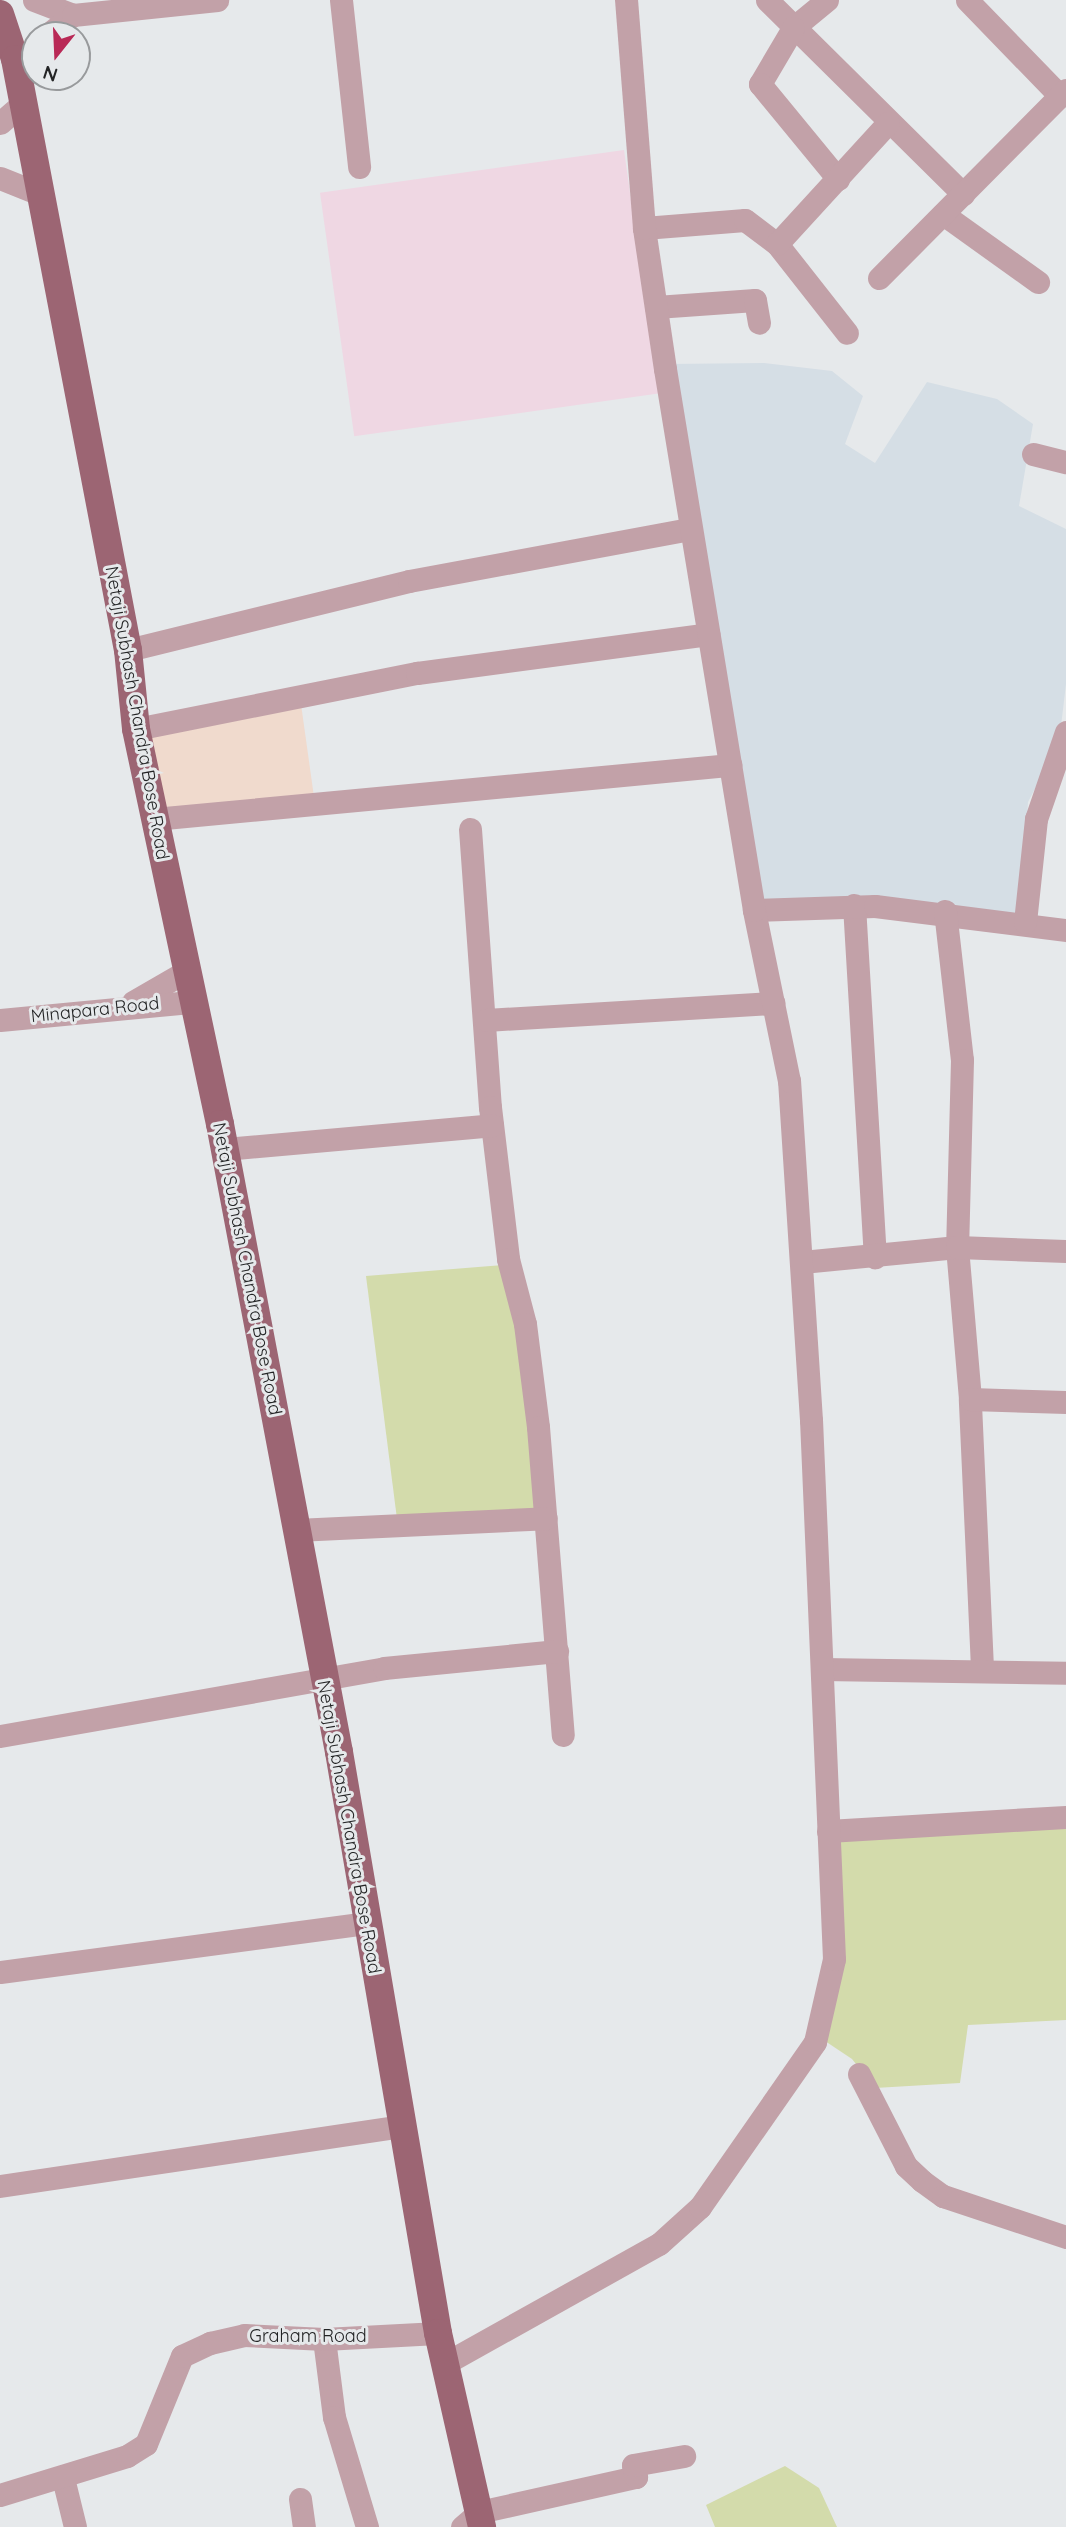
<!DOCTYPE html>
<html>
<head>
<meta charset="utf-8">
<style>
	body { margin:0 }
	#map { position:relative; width:1066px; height:2527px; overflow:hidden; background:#e6e9eb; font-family:Quicksand,sans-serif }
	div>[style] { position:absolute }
	.commercial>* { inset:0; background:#f0dacd }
	.built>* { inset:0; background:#d5dee5 }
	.education>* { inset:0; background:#efd7e3; transform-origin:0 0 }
	.green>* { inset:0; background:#d3dbab }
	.minor>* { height:23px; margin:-11.5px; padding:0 11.5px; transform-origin:11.5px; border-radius:11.5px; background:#c2a1a8 }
	.major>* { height:28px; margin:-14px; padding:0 14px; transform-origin:14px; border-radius:14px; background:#9c6573 }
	span { translate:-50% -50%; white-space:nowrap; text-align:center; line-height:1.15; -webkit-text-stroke:6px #e6e9eb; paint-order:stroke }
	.street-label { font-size:18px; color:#232425 }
	.north { position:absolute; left:21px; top:21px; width:70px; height:70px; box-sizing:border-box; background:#e6e9eb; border:2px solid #989a9c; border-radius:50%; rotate:198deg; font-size:19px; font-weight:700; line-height:28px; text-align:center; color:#232425 }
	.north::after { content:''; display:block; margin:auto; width:24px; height:32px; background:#b92956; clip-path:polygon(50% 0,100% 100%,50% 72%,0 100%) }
</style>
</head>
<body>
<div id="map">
	<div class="commercial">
		<i style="clip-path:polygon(300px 697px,314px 797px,158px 816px,141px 733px)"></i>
	</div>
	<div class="built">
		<i style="clip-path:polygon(764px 363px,832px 371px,863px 396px,845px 444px,875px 463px,927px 382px,997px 399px,1033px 424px,1019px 506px,1066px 529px,1066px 684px,1059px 743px,1028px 802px,1021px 917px,757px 907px,668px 364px)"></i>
	</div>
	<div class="education">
		<i style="left:624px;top:150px;width:246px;height:307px;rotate:82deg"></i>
	</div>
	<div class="green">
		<i style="clip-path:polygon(503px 1265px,519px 1311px,538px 1510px,397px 1519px,366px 1276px)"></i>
		<i style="clip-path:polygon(1066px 1823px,1066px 2020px,968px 2025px,960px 2083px,875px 2088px,852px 2059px,825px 2041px,841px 1959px,830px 1829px)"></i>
		<i style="clip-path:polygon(785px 2466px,819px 2488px,837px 2527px,715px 2527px,706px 2505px)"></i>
	</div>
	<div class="minor">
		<i style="left:34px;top:0;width:42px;rotate:21deg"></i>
		<i style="left:341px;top:0;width:168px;rotate:83.8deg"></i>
		<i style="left:767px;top:0;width:276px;rotate:44.7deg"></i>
		<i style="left:827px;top:0;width:44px;rotate:140.5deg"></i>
		<i style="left:793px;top:28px;width:65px;rotate:120.5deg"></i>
		<i style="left:760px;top:84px;width:123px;rotate:50.6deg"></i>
		<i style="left:967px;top:0;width:134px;rotate:45.9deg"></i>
		<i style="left:47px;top:35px;width:33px;rotate:-38deg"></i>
		<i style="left:73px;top:15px;width:145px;rotate:-5.9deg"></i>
		<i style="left:0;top:123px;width:30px;rotate:-41deg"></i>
		<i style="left:0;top:178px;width:43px;rotate:21.8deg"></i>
		<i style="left:943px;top:214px;width:117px;rotate:35.6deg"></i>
		<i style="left:644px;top:228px;width:101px;rotate:-4.5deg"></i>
		<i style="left:745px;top:220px;width:40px;rotate:37deg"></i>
		<i style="left:777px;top:244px;width:113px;rotate:51.8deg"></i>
		<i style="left:777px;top:244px;width:164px;rotate:-47.5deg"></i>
		<i style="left:879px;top:278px;width:265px;rotate:-45.2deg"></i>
		<i style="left:656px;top:307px;width:99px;rotate:-4deg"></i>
		<i style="left:755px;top:300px;width:23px;rotate:80deg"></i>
		<i style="left:1033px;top:454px;width:34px;rotate:14deg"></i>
		<i style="left:128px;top:650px;width:289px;rotate:-13.8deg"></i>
		<i style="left:409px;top:581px;width:286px;rotate:-10.5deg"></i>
		<i style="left:136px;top:729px;width:287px;rotate:-11.3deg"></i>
		<i style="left:417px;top:673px;width:294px;rotate:-7.6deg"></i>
		<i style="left:154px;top:819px;width:579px;rotate:-5.36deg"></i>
		<i style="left:470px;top:829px;width:279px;rotate:85.9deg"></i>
		<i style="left:490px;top:1107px;width:153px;rotate:83.2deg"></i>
		<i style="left:508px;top:1259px;width:67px;rotate:75.3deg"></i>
		<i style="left:525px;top:1324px;width:104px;rotate:82.8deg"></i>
		<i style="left:538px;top:1427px;width:309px;rotate:85.4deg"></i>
		<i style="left:854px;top:905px;width:353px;rotate:86.6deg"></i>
		<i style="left:754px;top:910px;width:121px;rotate:-1.9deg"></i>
		<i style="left:875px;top:906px;width:193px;rotate:7.2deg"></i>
		<i style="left:945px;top:911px;width:150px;rotate:83.5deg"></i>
		<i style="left:962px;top:1060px;width:187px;rotate:91.5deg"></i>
		<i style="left:957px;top:1247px;width:153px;rotate:85.1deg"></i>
		<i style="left:1025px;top:922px;width:104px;rotate:-83.9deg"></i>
		<i style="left:1036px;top:819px;width:92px;rotate:-71deg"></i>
		<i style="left:133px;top:1002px;width:58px;rotate:-30.1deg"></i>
		<i style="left:0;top:1020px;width:191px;rotate:-5.4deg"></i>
		<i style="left:486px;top:1020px;width:288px;rotate:-3.4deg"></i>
		<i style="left:225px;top:1149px;width:268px;rotate:-5.1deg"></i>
		<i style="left:802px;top:1262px;width:156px;rotate:-5.5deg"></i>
		<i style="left:957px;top:1247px;width:109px;rotate:2.1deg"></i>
		<i style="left:296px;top:1530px;width:250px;rotate:-2.7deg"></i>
		<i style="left:982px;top:1668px;width:269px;rotate:-92.6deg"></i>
		<i style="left:970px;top:1399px;width:96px;rotate:1.8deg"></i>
		<i style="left:822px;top:1669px;width:244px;rotate:0.9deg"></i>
		<i style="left:0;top:1736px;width:390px;rotate:-10deg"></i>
		<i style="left:384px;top:1668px;width:174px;rotate:-5.6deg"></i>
		<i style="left:828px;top:1831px;width:238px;rotate:-3.4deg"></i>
		<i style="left:0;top:1972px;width:369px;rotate:-7.6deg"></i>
		<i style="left:859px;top:2074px;width:103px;rotate:62.9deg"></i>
		<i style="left:906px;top:2166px;width:22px;rotate:43deg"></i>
		<i style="left:922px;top:2181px;width:26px;rotate:36deg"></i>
		<i style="left:943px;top:2196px;width:130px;rotate:18.4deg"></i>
		<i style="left:0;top:2186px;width:404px;rotate:-8.5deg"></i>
		<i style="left:324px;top:2339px;width:79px;rotate:82.7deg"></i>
		<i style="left:334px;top:2417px;width:115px;rotate:73.3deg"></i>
		<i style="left:444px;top:2364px;width:246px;rotate:-29.2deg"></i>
		<i style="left:659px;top:2244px;width:55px;rotate:-42.1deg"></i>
		<i style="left:700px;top:2207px;width:201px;rotate:-55.1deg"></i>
		<i style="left:815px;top:2042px;width:85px;rotate:-77.1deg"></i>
		<i style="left:834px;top:1959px;width:539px;rotate:-92.44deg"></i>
		<i style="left:811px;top:1420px;width:340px;rotate:-93.7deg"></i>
		<i style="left:789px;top:1081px;width:175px;rotate:-101.6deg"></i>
		<i style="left:754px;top:910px;width:548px;rotate:-99.34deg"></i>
		<i style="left:665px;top:369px;width:143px;rotate:-98.5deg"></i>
		<i style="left:644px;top:228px;width:229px;rotate:-94.5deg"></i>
		<i style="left:63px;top:2478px;width:50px;rotate:76.2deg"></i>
		<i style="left:0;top:2495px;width:133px;rotate:-17.1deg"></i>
		<i style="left:127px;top:2456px;width:22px;rotate:-32deg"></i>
		<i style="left:146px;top:2444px;width:95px;rotate:-67.8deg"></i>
		<i style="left:182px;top:2356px;width:31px;rotate:-25deg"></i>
		<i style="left:210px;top:2343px;width:35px;rotate:-13deg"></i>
		<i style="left:244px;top:2335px;width:80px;rotate:2.9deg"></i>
		<i style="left:324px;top:2339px;width:114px;rotate:-3deg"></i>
		<i style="left:300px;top:2499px;width:28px;rotate:82deg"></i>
		<i style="left:462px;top:2527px;width:23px;rotate:-41deg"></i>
		<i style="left:479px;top:2512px;width:161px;rotate:-12.6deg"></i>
		<i style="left:636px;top:2477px;width:12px;rotate:-104deg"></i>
		<i style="left:633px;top:2465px;width:52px;rotate:-10deg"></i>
	</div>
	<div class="major">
		<i style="left:0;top:14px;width:47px;rotate:71.6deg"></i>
		<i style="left:15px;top:59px;width:602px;rotate:79.18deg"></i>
		<i style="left:128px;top:650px;width:79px;rotate:84.2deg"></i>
		<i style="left:136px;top:729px;width:404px;rotate:78deg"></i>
		<i style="left:220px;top:1124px;width:639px;rotate:79.27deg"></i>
		<i style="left:339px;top:1752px;width:589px;rotate:80.33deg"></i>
		<i style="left:438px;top:2333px;width:199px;rotate:77.2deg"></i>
	</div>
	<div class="street-label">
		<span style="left:137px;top:713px;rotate:80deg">Netaji Subhash Chandra Bose Road</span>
		<span style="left:95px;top:1010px;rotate:-6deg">Minapara Road</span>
		<span style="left:247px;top:1269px;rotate:79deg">Netaji Subhash Chandra Bose Road</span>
		<span style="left:349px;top:1827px;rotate:80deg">Netaji Subhash Chandra Bose Road</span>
		<span style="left:308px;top:2336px">Graham Road</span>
	</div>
	<div class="north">N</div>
</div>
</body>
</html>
